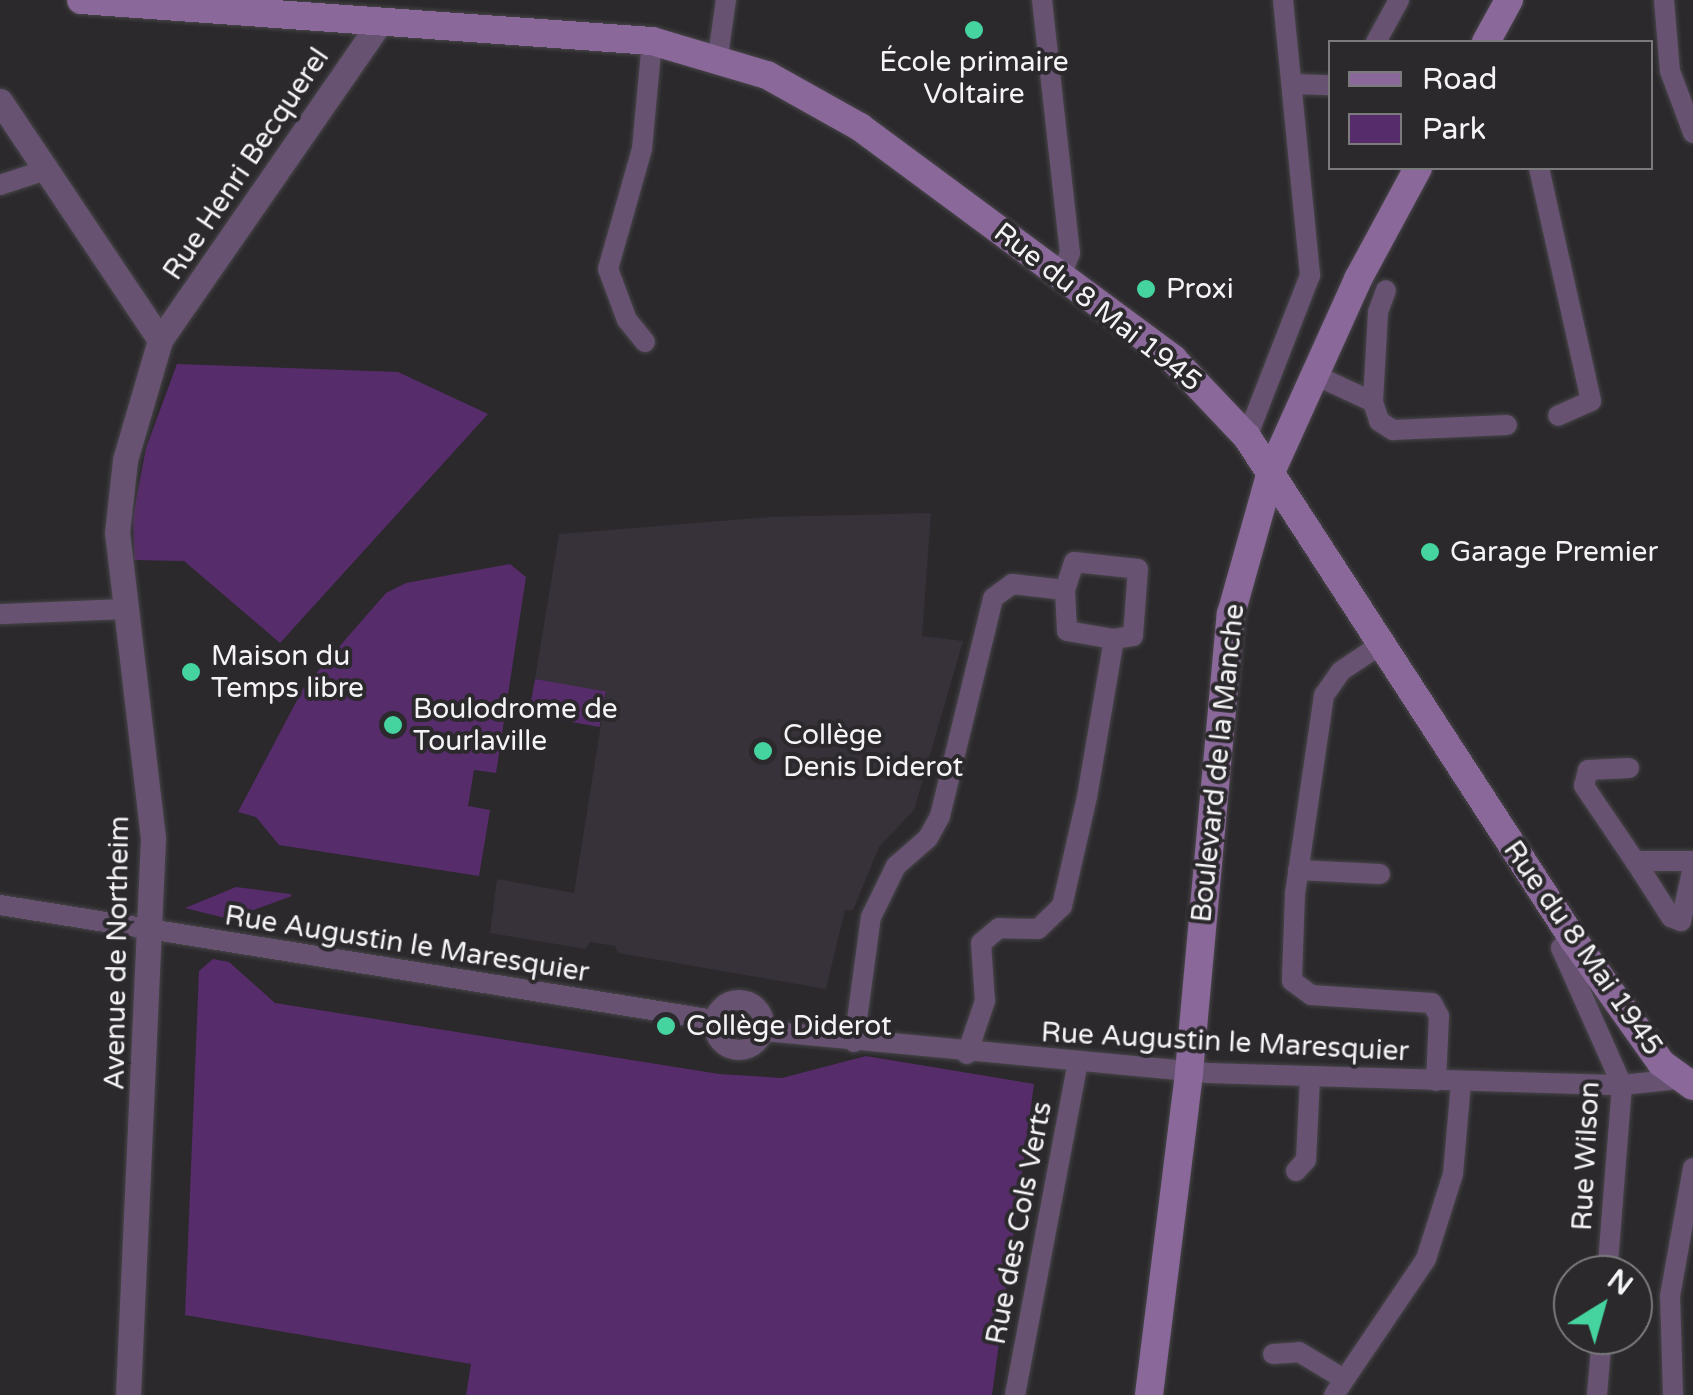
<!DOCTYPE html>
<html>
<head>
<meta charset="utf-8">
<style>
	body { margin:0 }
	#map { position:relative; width:1693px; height:1395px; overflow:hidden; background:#2b292c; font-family:"Varela Round",sans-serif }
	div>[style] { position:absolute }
	.built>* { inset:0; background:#37313a }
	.green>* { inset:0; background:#572c6a; transform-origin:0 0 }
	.roads { filter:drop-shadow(0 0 2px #474548) drop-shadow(0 0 2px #474548) }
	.minor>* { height:20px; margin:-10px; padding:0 10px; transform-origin:10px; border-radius:10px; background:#675272 }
	.minor>.ring { margin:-10px; padding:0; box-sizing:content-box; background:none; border:20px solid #675272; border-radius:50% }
	.tertiary>* { height:25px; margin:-12.5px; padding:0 12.5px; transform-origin:12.5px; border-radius:12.5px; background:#675272 }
	.secondary>* { height:28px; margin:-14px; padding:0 14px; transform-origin:14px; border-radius:14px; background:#8a689a }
	.dots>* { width:28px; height:28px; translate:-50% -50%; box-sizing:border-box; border:5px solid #2b292c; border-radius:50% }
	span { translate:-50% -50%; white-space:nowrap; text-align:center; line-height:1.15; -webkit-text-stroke:8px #2b292c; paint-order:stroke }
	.poi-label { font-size:28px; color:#f4f3f5 }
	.left { translate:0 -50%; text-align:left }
	.street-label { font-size:28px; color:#f4f3f5 }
	.legend { position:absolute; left:1328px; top:40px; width:325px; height:130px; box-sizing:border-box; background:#2b292c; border:2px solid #7b7a7c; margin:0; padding:12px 18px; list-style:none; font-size:30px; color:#f4f3f5 }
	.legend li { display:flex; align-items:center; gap:20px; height:50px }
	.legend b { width:50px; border:2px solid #7b7a7c }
	.north { position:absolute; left:1553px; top:1255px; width:100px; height:100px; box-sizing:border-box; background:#2b292c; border:2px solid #7b7a7c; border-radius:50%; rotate:37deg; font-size:28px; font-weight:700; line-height:40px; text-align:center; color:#f4f3f5 }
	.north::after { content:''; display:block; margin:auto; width:35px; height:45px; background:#45d49f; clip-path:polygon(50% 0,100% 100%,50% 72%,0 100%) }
</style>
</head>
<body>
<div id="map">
	<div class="built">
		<i style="clip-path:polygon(931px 513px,922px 636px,963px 641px,914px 810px,879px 847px,853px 910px,845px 910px,826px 989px,618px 953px,615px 946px,590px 942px,586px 949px,490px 933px,497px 879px,574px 893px,606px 693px,535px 679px,559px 534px,770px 517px)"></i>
	</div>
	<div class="green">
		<i style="clip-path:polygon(177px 364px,398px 372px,488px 414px,280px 643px,184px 561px,134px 560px,133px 516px,146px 448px)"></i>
		<i style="clip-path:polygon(510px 564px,526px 577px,496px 773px,474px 770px,468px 806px,490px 810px,479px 876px,279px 845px,256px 817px,238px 812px,304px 687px,386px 593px,406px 583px)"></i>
		<i style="left:535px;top:679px;width:72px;height:36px;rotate:10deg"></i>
		<i style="clip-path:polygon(236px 887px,290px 894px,292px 896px,229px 919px,185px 908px)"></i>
		<i style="clip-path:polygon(213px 959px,229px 962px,275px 1003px,719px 1074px,782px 1078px,866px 1056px,1034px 1084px,992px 1395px,466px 1395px,471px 1364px,185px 1315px,199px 971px)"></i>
	</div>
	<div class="roads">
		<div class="minor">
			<i style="left:1042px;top:0;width:255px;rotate:83.7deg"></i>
			<i style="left:1070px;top:253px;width:22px;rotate:111deg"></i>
			<i style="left:1664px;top:0;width:71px;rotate:85.2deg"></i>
			<i style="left:1670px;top:71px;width:66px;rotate:69.6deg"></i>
			<i style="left:1376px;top:42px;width:48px;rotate:-61.3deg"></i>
			<i style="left:718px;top:56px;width:57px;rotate:-81.9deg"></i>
			<i style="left:1293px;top:84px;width:37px;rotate:2deg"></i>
			<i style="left:1539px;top:168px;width:239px;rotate:77.4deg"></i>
			<i style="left:1591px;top:401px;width:36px;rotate:156deg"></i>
			<i style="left:0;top:185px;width:48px;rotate:-18.1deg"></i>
			<i style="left:645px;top:342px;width:28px;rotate:-129deg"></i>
			<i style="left:627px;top:320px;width:54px;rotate:-110.4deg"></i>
			<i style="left:608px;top:269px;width:125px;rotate:-74.2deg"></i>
			<i style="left:642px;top:149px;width:108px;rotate:-84.7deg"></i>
			<i style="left:1315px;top:375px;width:64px;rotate:25deg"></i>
			<i style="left:1373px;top:402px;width:20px;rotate:72deg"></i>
			<i style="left:1379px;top:421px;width:17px;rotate:33deg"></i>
			<i style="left:1393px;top:430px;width:114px;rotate:-2.5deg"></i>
			<i style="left:1373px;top:402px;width:90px;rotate:-86.8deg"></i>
			<i style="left:1378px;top:312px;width:23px;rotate:-70deg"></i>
			<i style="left:1247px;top:437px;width:174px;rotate:-68.7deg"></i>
			<i style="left:1310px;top:275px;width:276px;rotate:-95.6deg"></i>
			<i style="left:1065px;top:590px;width:29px;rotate:-72deg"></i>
			<i style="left:1074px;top:562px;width:64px;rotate:6.2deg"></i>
			<i style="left:1138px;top:569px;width:67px;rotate:94.3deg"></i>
			<i style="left:1133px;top:636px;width:19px;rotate:171deg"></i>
			<i style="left:0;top:614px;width:122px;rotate:-2.3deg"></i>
			<i style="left:1383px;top:643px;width:50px;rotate:146.3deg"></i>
			<i style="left:1341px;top:671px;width:29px;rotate:125deg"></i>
			<i style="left:1324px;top:695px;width:200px;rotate:98.3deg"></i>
			<i style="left:1295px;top:893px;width:88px;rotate:92deg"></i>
			<i style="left:1292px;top:981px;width:24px;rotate:36deg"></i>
			<i style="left:1311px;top:995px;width:121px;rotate:3.8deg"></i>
			<i style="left:1432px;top:1003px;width:15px;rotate:62deg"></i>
			<i style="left:1439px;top:1016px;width:65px;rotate:92.6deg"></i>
			<i style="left:1629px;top:768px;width:41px;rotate:177.2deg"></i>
			<i style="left:1588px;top:770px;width:16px;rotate:104deg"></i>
			<i style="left:1584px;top:786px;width:91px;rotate:55.8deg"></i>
			<i style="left:1635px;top:861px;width:58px"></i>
			<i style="left:1635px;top:861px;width:67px;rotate:57.3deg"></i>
			<i style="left:1671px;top:917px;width:11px;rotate:22deg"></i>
			<i style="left:1681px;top:921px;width:55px;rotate:-77.5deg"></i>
			<i style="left:1298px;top:870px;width:82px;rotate:2.8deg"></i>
			<i style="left:0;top:905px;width:723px;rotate:9.15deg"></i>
			<i style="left:1573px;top:939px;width:15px;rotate:143deg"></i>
			<i style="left:1561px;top:948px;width:150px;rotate:66deg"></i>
			<i style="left:1622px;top:1085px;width:191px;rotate:94.5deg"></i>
			<i class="ring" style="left:714px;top:1000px;width:30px;height:30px"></i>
			<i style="left:764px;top:1031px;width:446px;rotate:5.4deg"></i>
			<i style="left:1208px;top:1073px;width:414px;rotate:1.7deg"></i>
			<i style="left:1622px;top:1085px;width:67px;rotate:-6deg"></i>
			<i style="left:854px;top:1042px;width:126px;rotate:-82.3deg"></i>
			<i style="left:871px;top:917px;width:57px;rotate:-63.9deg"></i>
			<i style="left:896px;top:866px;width:43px;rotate:-41.2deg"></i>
			<i style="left:928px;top:838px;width:25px;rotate:-61deg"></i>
			<i style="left:940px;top:816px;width:224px;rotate:-76.3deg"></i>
			<i style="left:993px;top:598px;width:24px;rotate:-36deg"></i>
			<i style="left:1012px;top:584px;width:53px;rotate:6.5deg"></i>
			<i style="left:1065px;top:590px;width:41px;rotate:87.2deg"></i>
			<i style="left:1067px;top:631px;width:48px;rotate:9.7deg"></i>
			<i style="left:1114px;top:639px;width:160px;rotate:99.7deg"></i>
			<i style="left:1087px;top:797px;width:112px;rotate:102.9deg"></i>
			<i style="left:1062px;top:906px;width:33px;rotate:136deg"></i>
			<i style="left:1038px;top:929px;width:39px;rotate:-179deg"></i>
			<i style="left:999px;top:928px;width:23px;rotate:140deg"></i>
			<i style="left:981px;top:943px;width:58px;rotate:86.1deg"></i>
			<i style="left:985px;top:1001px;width:56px;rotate:108.8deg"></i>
			<i style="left:1296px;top:1171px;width:15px;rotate:-48deg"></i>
			<i style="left:1306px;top:1160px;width:83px;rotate:-87.2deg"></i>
			<i style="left:1273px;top:1354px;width:26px;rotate:-4deg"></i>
			<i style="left:1299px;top:1352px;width:52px;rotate:31deg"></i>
			<i style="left:1015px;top:1395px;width:339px;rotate:-79.3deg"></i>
			<i style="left:1334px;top:1395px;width:164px;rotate:-55.9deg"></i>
			<i style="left:1426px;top:1259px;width:89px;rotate:-72.4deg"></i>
			<i style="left:1453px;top:1174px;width:92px;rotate:-85deg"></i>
			<i style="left:1597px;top:1395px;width:60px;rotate:-85.2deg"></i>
			<i style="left:1673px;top:1395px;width:99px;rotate:-91.7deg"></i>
			<i style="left:1670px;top:1296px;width:130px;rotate:-79.8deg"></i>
		</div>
		<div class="tertiary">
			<i style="left:0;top:101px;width:288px;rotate:56.2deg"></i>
			<i style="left:160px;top:340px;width:388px;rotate:-55.3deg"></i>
			<i style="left:128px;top:1395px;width:558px;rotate:-87.43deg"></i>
			<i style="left:153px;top:838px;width:307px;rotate:-96.7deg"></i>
			<i style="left:117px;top:533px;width:73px;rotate:-83.7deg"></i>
			<i style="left:125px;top:460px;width:125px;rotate:-73.7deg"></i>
		</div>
		<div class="secondary">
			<i style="left:81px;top:0;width:572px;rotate:4.11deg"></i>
			<i style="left:652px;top:41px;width:120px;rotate:16.5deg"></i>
			<i style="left:767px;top:75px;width:107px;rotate:29.2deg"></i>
			<i style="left:860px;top:127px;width:390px;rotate:36.5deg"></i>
			<i style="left:1173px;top:359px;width:108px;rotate:46.5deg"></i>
			<i style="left:1247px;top:437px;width:599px;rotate:57deg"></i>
			<i style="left:1573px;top:939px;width:152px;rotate:54.6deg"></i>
			<i style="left:1661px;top:1063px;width:39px;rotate:36deg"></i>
			<i style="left:1486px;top:42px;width:48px;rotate:-61.3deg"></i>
			<i style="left:1149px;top:1395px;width:325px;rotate:-82.9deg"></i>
			<i style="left:1189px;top:1072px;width:460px;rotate:-84.8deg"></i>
			<i style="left:1231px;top:614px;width:148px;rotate:-74.3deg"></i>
			<i style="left:1271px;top:472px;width:212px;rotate:-65.7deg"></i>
			<i style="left:1358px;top:279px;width:126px;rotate:-61.6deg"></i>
		</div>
	</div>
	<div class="dots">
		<i style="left:974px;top:30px;background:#45d49f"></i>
		<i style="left:1146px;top:289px;background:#45d49f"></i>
		<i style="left:1430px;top:552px;background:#45d49f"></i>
		<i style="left:191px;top:672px;background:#45d49f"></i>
		<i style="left:393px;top:725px;background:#45d49f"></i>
		<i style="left:763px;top:751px;background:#45d49f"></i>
		<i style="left:666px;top:1026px;background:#45d49f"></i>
	</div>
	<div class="poi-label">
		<span style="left:974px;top:78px">École primaire<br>Voltaire</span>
		<span class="left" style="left:1166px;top:289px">Proxi</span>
		<span class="left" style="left:1450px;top:552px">Garage Premier</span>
		<span class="left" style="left:211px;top:672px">Maison du<br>Temps libre</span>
		<span class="left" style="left:413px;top:725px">Boulodrome de<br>Tourlaville</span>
		<span class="left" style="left:783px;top:751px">Collège<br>Denis Diderot</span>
		<span class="left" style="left:686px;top:1026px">Collège Diderot</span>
	</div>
	<div class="street-label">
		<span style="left:246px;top:164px;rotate:-56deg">Rue Henri Becquerel</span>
		<span style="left:1098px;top:307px;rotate:38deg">Rue du 8 Mai 1945</span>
		<span style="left:1218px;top:763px;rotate:-84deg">Boulevard de la Manche</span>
		<span style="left:407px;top:944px;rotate:9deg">Rue Augustin le Maresquier</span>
		<span style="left:1583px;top:948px;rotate:55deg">Rue du 8 Mai 1945</span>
		<span style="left:117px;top:953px;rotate:-89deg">Avenue de Northeim</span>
		<span style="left:1225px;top:1042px;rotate:3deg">Rue Augustin le Maresquier</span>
		<span style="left:1586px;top:1156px;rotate:-87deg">Rue Wilson</span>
		<span style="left:1019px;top:1223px;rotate:-79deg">Rue des Cols Verts</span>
	</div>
	<ul class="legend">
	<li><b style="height:12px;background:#8a689a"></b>Road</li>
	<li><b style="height:28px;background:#572c6a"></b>Park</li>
	</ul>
	<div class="north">N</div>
</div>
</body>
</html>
